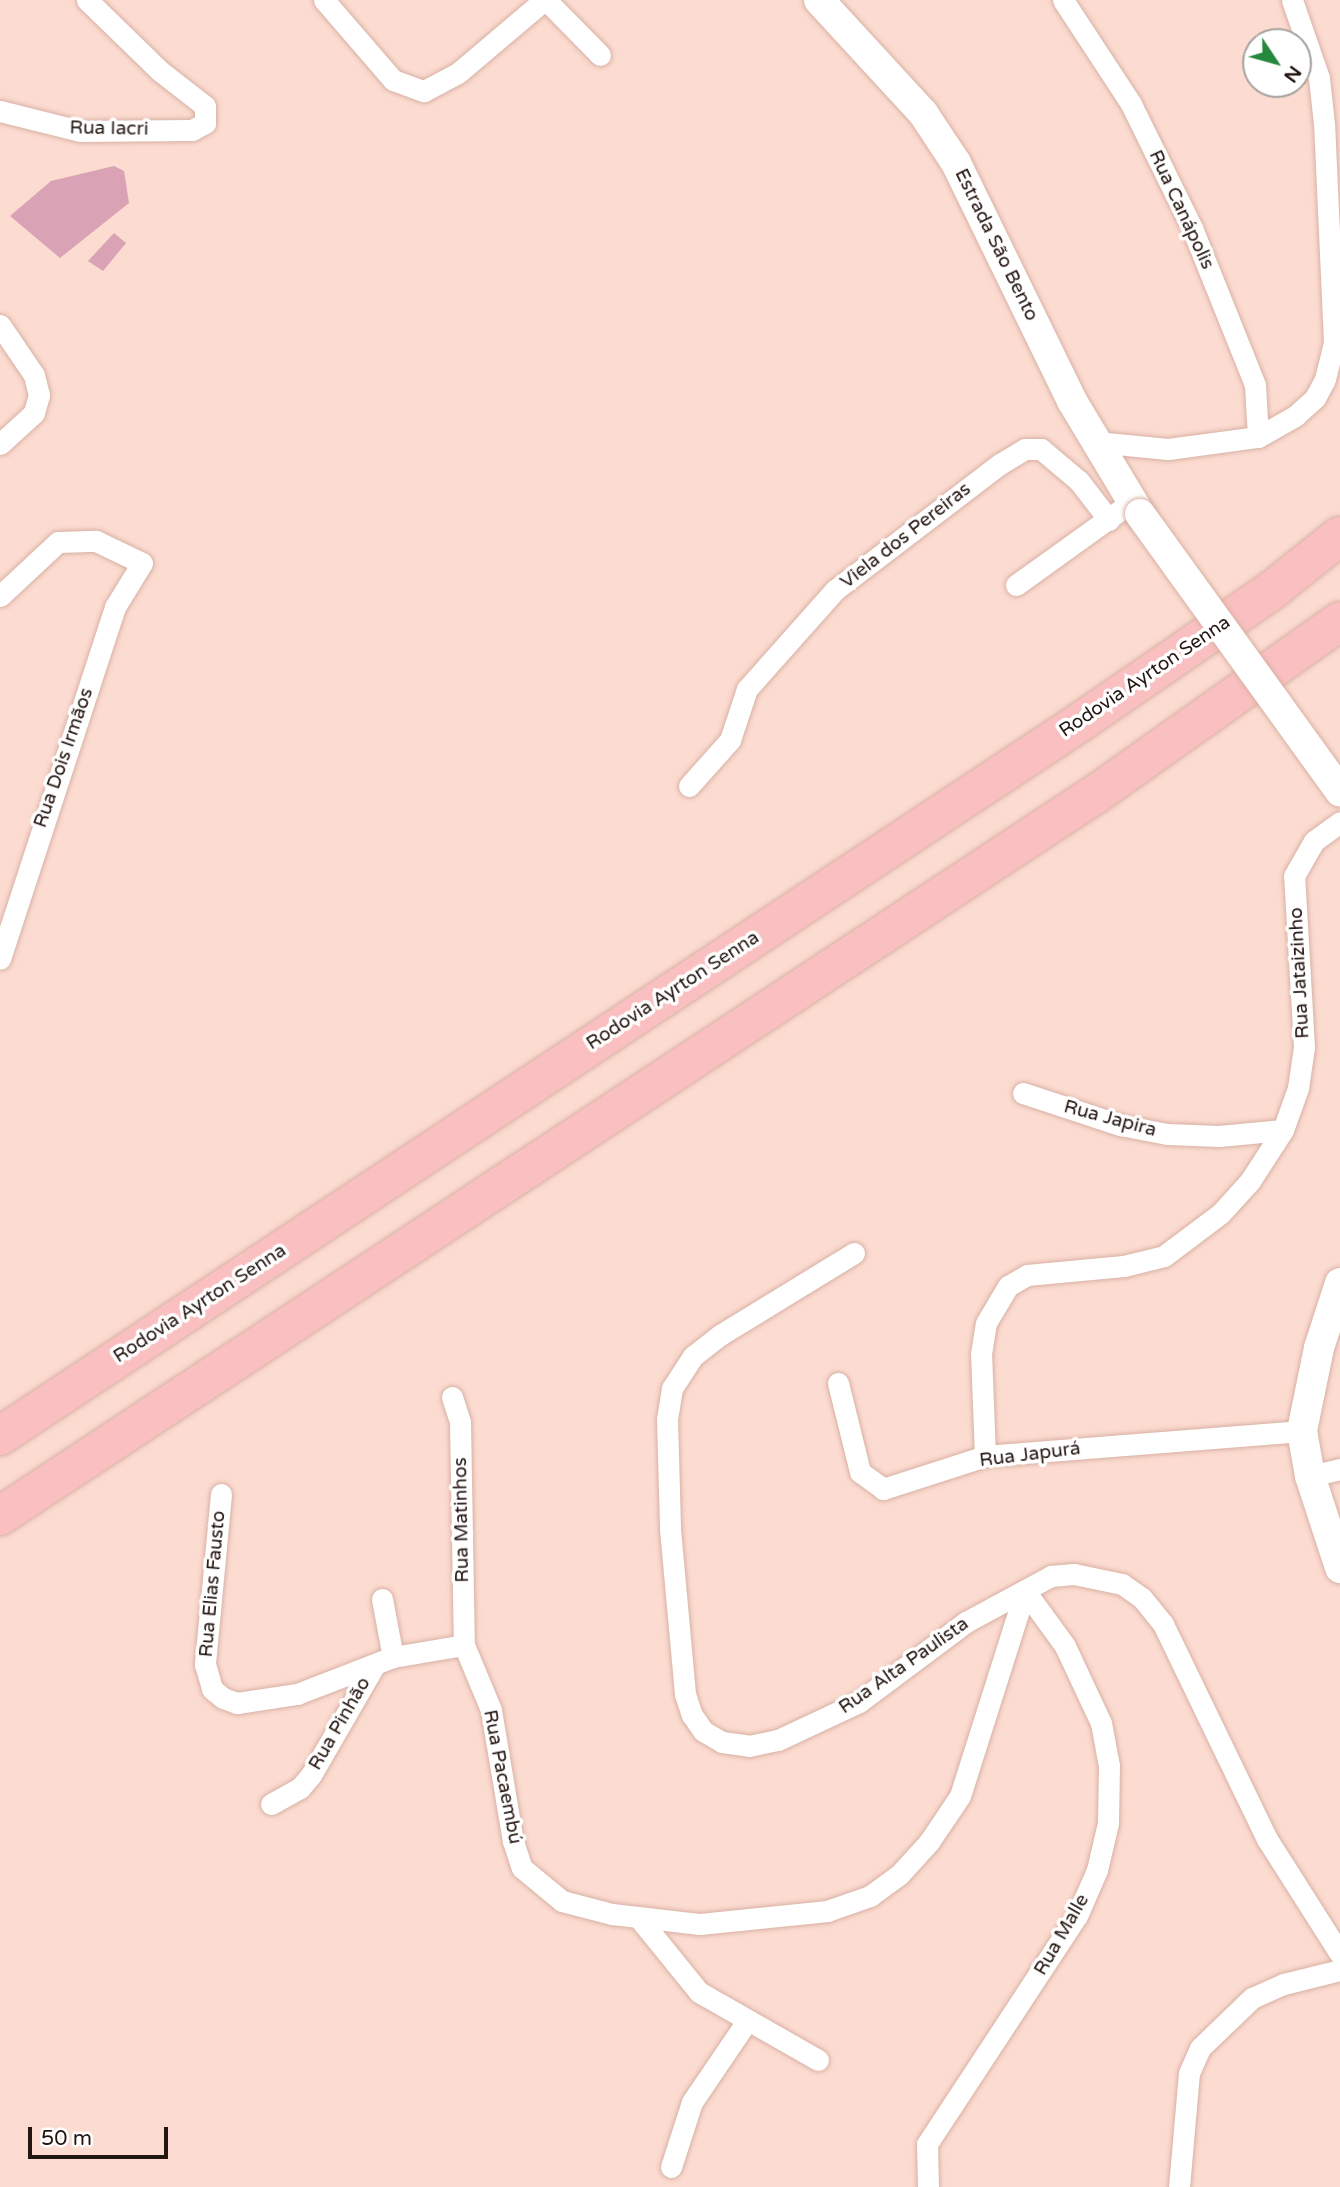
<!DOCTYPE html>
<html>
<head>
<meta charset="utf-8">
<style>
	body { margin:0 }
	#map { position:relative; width:1340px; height:2187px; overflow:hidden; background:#fcdbd0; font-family:"Varela Round",sans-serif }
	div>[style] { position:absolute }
	.water>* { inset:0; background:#d9a2b5 }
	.roads { filter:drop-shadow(0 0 2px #d8b1a4) drop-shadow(0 0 2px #d8b1a4) }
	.street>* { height:21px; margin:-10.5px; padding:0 10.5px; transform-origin:10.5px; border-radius:10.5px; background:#fff }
	.secondary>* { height:30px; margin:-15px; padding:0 15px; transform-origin:15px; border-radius:15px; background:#fff }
	.highway>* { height:38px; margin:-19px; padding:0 19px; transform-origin:19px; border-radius:19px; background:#fabfc0 }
	.bridges { filter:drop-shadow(0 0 2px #d8b1a4) drop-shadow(0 0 2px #d8b1a4) }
	.secondary-bridge>* { height:30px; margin:-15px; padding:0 15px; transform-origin:15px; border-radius:15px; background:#fff }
	span { translate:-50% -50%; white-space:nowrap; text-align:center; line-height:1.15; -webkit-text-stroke:7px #fff; paint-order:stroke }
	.street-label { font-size:19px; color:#241611 }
	.north { position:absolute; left:1242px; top:28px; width:70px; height:70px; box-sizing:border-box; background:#fff; border:2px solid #a7a2a0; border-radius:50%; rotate:126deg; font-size:19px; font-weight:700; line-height:28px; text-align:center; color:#241611 }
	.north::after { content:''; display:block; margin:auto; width:24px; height:32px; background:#25883c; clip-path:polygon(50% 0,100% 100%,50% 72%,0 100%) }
	.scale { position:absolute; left:28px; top:2127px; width:140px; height:32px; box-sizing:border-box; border:4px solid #241611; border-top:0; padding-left:9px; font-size:21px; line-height:24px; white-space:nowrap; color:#241611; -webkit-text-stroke:5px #fff; paint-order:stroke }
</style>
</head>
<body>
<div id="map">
	<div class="water">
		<i style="clip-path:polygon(114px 166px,124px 171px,129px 203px,60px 258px,10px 216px,51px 181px)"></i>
		<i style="clip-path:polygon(114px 233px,126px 243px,103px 271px,88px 261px)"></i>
	</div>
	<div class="roads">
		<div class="street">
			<i style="left:324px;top:0;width:106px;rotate:49.2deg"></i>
			<i style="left:393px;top:80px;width:33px;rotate:20deg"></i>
			<i style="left:424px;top:91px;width:38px;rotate:-28deg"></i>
			<i style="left:458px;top:73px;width:113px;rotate:-40.3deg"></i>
			<i style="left:546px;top:0;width:77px;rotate:45.5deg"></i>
			<i style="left:1063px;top:0;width:124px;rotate:56.8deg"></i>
			<i style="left:1131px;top:104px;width:138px;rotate:63.8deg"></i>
			<i style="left:1192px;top:228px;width:169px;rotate:68.1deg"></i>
			<i style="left:1255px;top:385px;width:52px;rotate:86.7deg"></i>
			<i style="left:0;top:111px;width:82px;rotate:14deg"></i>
			<i style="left:80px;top:131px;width:112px;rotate:-0.5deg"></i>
			<i style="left:192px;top:130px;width:15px;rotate:-28deg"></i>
			<i style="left:205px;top:123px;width:17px;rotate:-90deg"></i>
			<i style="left:205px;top:106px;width:57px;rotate:-142.1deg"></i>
			<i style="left:160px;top:71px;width:102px;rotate:-135.8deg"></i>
			<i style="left:0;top:325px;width:60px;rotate:55.8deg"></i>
			<i style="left:34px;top:375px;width:21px;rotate:76deg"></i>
			<i style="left:39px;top:395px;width:19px;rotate:106deg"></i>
			<i style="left:34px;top:413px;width:46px;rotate:137.6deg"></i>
			<i style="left:1096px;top:442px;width:72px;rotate:5.6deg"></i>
			<i style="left:1168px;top:449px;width:91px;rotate:-7.6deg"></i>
			<i style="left:1258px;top:437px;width:43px;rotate:-29.6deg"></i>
			<i style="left:1295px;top:416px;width:27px;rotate:-42deg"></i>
			<i style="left:1315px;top:398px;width:21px;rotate:-62deg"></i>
			<i style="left:1325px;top:379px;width:38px;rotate:-76deg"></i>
			<i style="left:1334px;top:342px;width:218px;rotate:-92.6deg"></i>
			<i style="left:1324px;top:124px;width:46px;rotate:-96.2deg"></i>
			<i style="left:1319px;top:78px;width:83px;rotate:-109.1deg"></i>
			<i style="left:1016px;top:585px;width:127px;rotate:-35.7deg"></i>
			<i style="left:0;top:596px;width:79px;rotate:-43deg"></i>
			<i style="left:58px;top:542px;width:38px;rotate:-2deg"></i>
			<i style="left:96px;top:541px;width:51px;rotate:25.6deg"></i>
			<i style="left:142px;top:563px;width:52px;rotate:121.5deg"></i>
			<i style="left:115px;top:607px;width:370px;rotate:108.1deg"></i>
			<i style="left:689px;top:786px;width:62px;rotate:-48.3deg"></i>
			<i style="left:730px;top:740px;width:54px;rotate:-71.6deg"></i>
			<i style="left:747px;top:689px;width:132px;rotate:-48.4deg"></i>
			<i style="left:835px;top:590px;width:208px;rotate:-37.4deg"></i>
			<i style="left:1000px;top:464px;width:29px;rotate:-31deg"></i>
			<i style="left:1025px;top:449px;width:16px"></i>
			<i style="left:1041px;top:449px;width:50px;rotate:40.1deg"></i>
			<i style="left:1079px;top:481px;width:49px;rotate:52.4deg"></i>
			<i style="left:1023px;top:1093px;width:102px;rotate:18.3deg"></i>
			<i style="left:1120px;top:1125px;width:48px;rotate:10.8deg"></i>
			<i style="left:1167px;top:1134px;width:52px;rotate:2.2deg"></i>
			<i style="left:1219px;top:1136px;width:64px;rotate:-5.4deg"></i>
			<i style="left:854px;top:1253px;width:157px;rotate:148.5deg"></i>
			<i style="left:720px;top:1335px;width:34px;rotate:142deg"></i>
			<i style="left:693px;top:1356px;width:38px;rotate:123deg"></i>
			<i style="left:672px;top:1388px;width:31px;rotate:99deg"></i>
			<i style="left:667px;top:1419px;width:110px;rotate:88.4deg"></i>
			<i style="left:670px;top:1529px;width:166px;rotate:84.8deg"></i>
			<i style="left:685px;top:1694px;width:22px;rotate:72deg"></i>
			<i style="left:692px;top:1715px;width:19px;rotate:55deg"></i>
			<i style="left:703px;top:1731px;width:22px;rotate:30deg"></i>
			<i style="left:722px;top:1742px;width:27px;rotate:8deg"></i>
			<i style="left:749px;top:1746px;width:30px;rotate:-12deg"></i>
			<i style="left:778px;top:1740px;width:89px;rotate:-25.1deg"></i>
			<i style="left:859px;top:1702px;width:134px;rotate:-36.8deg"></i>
			<i style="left:966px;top:1622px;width:97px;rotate:-28.4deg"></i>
			<i style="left:1051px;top:1576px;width:23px;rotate:-5deg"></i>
			<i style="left:1074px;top:1574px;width:49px;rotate:11.8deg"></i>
			<i style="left:1122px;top:1584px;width:24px;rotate:35deg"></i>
			<i style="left:1142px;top:1598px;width:33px;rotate:51deg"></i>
			<i style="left:1163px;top:1624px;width:239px;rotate:64.2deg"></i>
			<i style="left:1267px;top:1839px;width:136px;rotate:57.6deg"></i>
			<i style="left:838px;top:1383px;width:92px;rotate:76.1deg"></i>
			<i style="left:860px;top:1472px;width:29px;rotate:36deg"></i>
			<i style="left:883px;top:1489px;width:107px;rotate:-17.9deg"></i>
			<i style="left:985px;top:1456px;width:318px;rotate:-4.5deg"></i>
			<i style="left:452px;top:1397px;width:26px;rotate:72deg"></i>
			<i style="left:460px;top:1422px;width:223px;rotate:89deg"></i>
			<i style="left:464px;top:1645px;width:70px;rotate:67.4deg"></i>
			<i style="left:491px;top:1710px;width:133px;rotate:80.5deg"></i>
			<i style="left:513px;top:1841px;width:28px;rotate:72deg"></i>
			<i style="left:522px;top:1868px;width:52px;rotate:39.5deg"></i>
			<i style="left:562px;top:1901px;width:52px;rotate:14.6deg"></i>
			<i style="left:612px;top:1914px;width:89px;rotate:6.5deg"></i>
			<i style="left:700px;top:1924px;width:128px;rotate:-5.8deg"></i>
			<i style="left:827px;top:1911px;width:46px;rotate:-19.2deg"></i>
			<i style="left:870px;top:1896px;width:36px;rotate:-36deg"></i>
			<i style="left:899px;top:1875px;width:45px;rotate:-47.7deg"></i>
			<i style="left:929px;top:1842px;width:55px;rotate:-56deg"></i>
			<i style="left:960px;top:1796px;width:215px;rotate:-72.4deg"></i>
			<i style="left:985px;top:1456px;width:102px;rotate:-92.2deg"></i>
			<i style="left:981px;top:1354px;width:31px;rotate:-81deg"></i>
			<i style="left:986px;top:1323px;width:43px;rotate:-59.3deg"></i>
			<i style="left:1008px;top:1286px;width:22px;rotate:-30deg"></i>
			<i style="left:1027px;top:1275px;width:97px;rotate:-5.3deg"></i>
			<i style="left:1124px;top:1266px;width:41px;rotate:-14deg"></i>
			<i style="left:1164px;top:1256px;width:71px;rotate:-37deg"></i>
			<i style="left:1221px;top:1213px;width:43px;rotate:-47.8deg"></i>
			<i style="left:1250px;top:1181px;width:61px;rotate:-57.1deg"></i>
			<i style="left:1283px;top:1130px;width:45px;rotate:-70.3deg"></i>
			<i style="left:1298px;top:1088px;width:41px;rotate:-81.7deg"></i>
			<i style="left:1304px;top:1047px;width:171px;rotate:-93.3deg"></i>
			<i style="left:1294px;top:876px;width:40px;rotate:-60.3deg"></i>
			<i style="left:1314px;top:841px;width:32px;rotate:-36deg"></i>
			<i style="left:1310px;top:1476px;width:31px;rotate:-13deg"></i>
			<i style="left:221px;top:1494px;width:171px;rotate:95.4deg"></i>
			<i style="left:205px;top:1664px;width:26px;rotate:74deg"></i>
			<i style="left:212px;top:1689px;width:14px;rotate:39deg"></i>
			<i style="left:223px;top:1698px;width:15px;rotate:20deg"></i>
			<i style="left:237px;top:1703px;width:61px;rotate:-8.5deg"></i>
			<i style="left:297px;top:1694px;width:103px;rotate:-21.1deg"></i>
			<i style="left:393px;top:1657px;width:72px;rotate:-9.6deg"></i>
			<i style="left:382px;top:1599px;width:59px;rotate:79.3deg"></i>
			<i style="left:271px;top:1804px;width:33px;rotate:-29deg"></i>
			<i style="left:300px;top:1788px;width:17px;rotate:-50deg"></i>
			<i style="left:311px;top:1775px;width:126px;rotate:-60deg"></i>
			<i style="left:639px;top:1918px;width:95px;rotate:51deg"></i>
			<i style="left:699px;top:1992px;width:137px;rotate:29.7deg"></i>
			<i style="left:671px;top:2167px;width:68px;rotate:-72.1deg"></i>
			<i style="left:692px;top:2102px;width:98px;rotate:-55.8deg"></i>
			<i style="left:928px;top:2187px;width:43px;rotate:-91.3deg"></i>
			<i style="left:927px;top:2144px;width:273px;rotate:-56.7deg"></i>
			<i style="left:1077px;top:1916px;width:50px;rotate:-66.5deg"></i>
			<i style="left:1097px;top:1870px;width:48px;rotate:-76.8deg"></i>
			<i style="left:1108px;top:1823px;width:57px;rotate:-89deg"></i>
			<i style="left:1109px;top:1766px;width:44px;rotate:-100.5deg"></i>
			<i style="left:1101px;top:1723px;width:85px;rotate:-115.1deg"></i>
			<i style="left:1065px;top:1646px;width:68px;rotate:-126deg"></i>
			<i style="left:1179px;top:2187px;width:114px;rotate:-85deg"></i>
			<i style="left:1189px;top:2073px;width:27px;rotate:-66deg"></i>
			<i style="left:1200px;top:2048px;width:72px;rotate:-43.9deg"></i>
			<i style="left:1252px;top:1998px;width:35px;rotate:-24deg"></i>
			<i style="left:1284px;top:1984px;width:58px;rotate:-14deg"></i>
		</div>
		<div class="secondary">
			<i style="left:819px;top:0;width:154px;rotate:47.4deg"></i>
			<i style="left:923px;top:113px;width:60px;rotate:56.6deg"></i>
			<i style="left:956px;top:163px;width:265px;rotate:64deg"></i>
			<i style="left:1072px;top:401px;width:132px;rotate:59deg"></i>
			<i style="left:1340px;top:1283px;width:68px;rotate:107.9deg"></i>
			<i style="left:1319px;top:1348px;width:85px;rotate:101.6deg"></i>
			<i style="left:1302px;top:1431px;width:46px;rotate:79.9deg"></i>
			<i style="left:1310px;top:1476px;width:97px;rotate:71.9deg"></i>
		</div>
		<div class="highway">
			<i style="left:0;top:1436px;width:1293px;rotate:-33.46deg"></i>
			<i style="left:1079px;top:723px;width:233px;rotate:-34.5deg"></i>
			<i style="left:1271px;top:591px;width:88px;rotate:-38.6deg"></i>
			<i style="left:0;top:1516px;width:1312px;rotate:-33.38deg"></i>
			<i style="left:1096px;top:794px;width:299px;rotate:-35.3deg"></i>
		</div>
	</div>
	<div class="bridges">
		<div class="secondary-bridge">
			<i style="left:1140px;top:514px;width:342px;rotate:54.2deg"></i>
		</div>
	</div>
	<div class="street-label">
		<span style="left:109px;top:129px;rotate:1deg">Rua Iacri</span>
		<span style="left:1181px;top:210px;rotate:65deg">Rua Canápolis</span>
		<span style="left:996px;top:245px;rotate:64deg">Estrada São Bento</span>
		<span style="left:906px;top:536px;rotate:-38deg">Viela dos Pereiras</span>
		<span style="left:1145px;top:677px;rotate:-34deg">Rodovia Ayrton Senna</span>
		<span style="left:64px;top:758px;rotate:-71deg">Rua Dois Irmãos</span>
		<span style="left:1300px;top:973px;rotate:-93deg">Rua Jataizinho</span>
		<span style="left:673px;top:991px;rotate:-33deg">Rodovia Ayrton Senna</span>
		<span style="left:1110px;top:1119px;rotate:15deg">Rua Japira</span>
		<span style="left:200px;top:1304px;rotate:-33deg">Rodovia Ayrton Senna</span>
		<span style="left:1030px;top:1455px;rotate:-7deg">Rua Japurá</span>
		<span style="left:462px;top:1520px;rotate:-91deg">Rua Matinhos</span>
		<span style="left:213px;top:1584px;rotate:-85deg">Rua Elias Fausto</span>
		<span style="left:904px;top:1666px;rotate:-35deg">Rua Alta Paulista</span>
		<span style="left:340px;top:1724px;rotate:-60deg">Rua Pinhão</span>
		<span style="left:502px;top:1777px;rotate:79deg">Rua Pacaembú</span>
		<span style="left:1062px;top:1935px;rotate:-60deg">Rua Malle</span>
	</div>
	<div class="north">N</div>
	<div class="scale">50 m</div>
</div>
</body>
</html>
